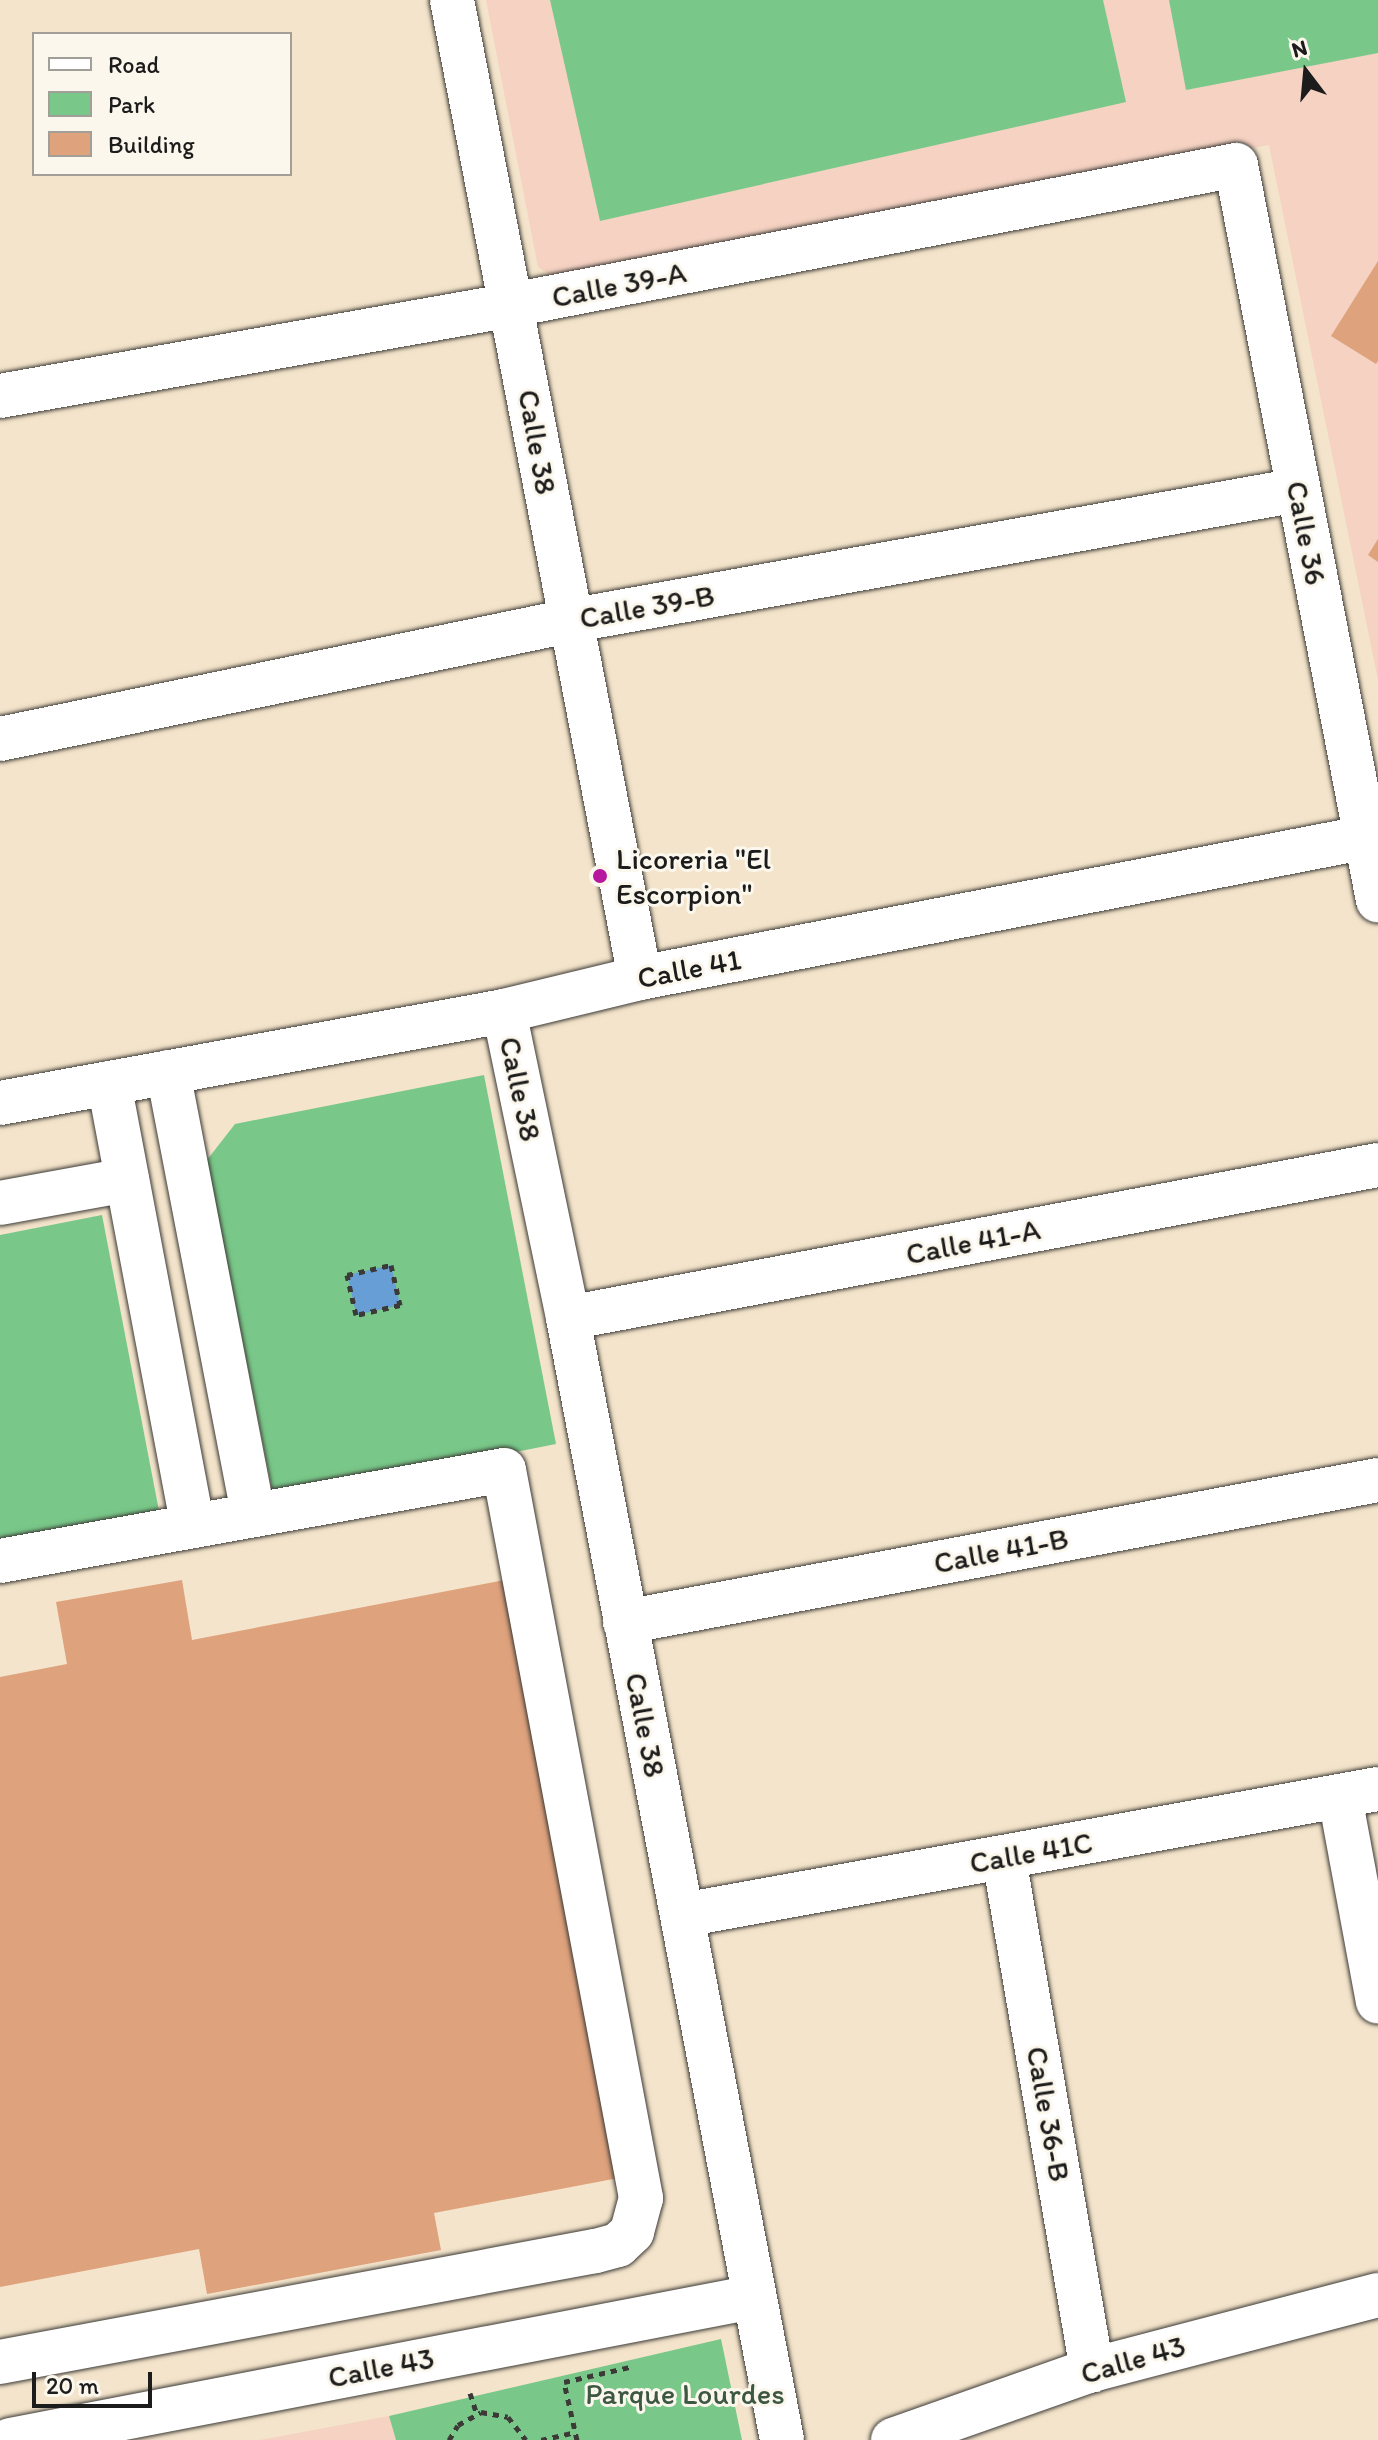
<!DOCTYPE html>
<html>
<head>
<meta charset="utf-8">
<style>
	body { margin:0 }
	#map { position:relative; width:1378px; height:2440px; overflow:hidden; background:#f4e4cb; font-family:Itim,sans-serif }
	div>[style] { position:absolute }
	.built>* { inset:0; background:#f5d2c2 }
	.green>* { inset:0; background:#79c889 }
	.water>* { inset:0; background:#679ed5; transform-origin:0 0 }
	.building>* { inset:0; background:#dea27d }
	.path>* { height:5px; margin-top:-2.5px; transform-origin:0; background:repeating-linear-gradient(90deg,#3c3a36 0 6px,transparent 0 12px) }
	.roads { filter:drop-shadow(0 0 2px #3c3a36) drop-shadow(0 0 2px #3c3a36) }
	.minor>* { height:44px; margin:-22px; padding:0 22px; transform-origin:22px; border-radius:22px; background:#fff }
	.dots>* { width:22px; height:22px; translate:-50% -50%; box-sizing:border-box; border:4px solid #fbf7ec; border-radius:50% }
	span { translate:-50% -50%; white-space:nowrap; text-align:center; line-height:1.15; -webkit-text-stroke:6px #fbf7ec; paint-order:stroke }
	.street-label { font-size:30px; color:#1c1c1c }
	.poi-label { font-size:30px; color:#1c1c1c }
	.left { translate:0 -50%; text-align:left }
	.park-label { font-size:30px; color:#3d5842 }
	.legend { position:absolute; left:32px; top:32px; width:260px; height:144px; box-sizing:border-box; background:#fbf7ec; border:2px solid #a29f99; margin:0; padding:10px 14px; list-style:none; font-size:24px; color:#1c1c1c }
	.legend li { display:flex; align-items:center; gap:16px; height:40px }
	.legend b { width:40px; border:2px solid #a29f99 }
	.north { position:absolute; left:1266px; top:32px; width:80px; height:80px; -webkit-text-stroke:6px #fbf7ec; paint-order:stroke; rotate:344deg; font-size:22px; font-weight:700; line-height:32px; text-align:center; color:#1c1c1c }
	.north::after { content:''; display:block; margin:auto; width:28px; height:36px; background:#1c1c1c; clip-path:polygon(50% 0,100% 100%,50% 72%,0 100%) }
	.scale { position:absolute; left:32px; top:2372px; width:120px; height:36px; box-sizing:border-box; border:4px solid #1c1c1c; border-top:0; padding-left:10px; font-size:24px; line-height:28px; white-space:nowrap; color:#1c1c1c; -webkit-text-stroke:6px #fbf7ec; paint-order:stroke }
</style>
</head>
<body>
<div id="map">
	<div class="built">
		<i style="clip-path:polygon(486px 0,1378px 0,1378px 680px,1269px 145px,561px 282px,538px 267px)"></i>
		<i style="clip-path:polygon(389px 2416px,396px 2440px,260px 2440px)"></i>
	</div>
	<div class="green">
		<i style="clip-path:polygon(550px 0,1103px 0,1126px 102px,600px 221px)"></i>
		<i style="clip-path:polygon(1169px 0,1378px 0,1378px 53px,1186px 90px)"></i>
		<i style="clip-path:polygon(484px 1075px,556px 1444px,274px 1500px,207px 1160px,235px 1124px)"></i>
		<i style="clip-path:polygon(102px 1215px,160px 1516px,0 1547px,0 1235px)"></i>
		<i style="clip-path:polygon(721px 2339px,742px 2440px,396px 2440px,389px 2416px)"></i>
	</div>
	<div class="water">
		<i style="left:391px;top:1265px;width:41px;height:45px;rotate:77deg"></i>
	</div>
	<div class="building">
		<i style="clip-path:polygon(1378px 261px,1378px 361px,1376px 364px,1331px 336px)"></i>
		<i style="clip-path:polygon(1378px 539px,1378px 562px,1368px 555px)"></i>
		<i style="clip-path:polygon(515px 1578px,629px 2176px,434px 2213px,441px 2250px,207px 2294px,199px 2249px,0 2287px,0 1677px,67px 1664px,56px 1602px,182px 1580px,192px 1640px)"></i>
	</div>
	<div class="path">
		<i style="left:391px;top:1265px;width:41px;rotate:77.3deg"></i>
		<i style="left:400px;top:1305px;width:45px;rotate:167.2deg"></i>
		<i style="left:356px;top:1315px;width:41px;rotate:-102.7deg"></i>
		<i style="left:347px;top:1275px;width:45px;rotate:-12.8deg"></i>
		<i style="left:470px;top:2393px;width:22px;rotate:72deg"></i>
		<i style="left:449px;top:2440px;width:17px;rotate:-59deg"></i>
		<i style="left:458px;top:2425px;width:26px;rotate:-29deg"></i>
		<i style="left:481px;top:2412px;width:27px;rotate:10deg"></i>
		<i style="left:508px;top:2417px;width:29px;rotate:52deg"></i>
		<i style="left:541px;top:2440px;width:35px;rotate:-13deg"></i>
		<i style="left:577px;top:2440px;width:59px;rotate:-102.6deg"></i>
		<i style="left:564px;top:2382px;width:68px;rotate:-12.8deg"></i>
	</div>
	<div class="roads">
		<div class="minor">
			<i style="left:452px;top:0;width:996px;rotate:79.12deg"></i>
			<i style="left:0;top:396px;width:520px;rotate:-10.08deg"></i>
			<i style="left:512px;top:305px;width:737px;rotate:-10.94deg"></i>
			<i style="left:1236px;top:165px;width:749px;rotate:79.07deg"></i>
			<i style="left:0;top:739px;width:581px;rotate:-11.72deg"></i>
			<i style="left:569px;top:621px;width:741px;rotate:-10.19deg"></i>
			<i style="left:504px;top:1011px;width:314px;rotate:78.2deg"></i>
			<i style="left:568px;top:1318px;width:1142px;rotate:79.2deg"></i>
			<i style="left:168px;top:1072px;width:451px;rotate:79.1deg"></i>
			<i style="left:109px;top:1083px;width:451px;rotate:79.3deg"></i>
			<i style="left:0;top:1103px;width:512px;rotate:-10.34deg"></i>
			<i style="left:504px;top:1011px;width:140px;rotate:-13.6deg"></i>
			<i style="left:640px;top:978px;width:752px;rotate:-10.97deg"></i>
			<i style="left:0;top:1203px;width:129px;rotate:-10.3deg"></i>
			<i style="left:568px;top:1318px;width:824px;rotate:-10.7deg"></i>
			<i style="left:0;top:1561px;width:512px;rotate:-10.23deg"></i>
			<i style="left:504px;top:1470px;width:741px;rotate:79.34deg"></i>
			<i style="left:641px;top:2198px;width:35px;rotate:105deg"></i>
			<i style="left:632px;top:2232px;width:19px;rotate:137deg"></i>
			<i style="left:618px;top:2245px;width:24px;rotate:165deg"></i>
			<i style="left:595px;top:2251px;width:605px;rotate:169.43deg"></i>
			<i style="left:625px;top:1622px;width:766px;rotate:-10.68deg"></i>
			<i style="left:1340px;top:1797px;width:208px;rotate:79.5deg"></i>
			<i style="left:1004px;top:1858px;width:520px;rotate:80.25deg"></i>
			<i style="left:683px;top:1915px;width:706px;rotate:-10.28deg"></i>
			<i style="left:10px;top:2440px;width:757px;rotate:-10.89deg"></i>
			<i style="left:893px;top:2440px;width:211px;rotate:-19.4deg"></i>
			<i style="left:1092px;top:2370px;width:296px;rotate:-14.7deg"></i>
		</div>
	</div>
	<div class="dots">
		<i style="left:600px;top:876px;background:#b5179e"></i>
	</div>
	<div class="street-label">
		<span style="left:619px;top:285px;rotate:-11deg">Calle 39-A</span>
		<span style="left:537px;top:442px;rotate:80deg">Calle 38</span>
		<span style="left:1306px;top:533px;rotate:79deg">Calle 36</span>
		<span style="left:647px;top:607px;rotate:-10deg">Calle 39-B</span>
		<span style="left:689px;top:969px;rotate:-11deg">Calle 41</span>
		<span style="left:520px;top:1089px;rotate:78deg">Calle 38</span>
		<span style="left:973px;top:1242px;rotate:-11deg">Calle 41-A</span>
		<span style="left:1001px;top:1551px;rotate:-11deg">Calle 41-B</span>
		<span style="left:645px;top:1725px;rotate:79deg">Calle 38</span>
		<span style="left:1031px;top:1853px;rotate:-10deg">Calle 41C</span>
		<span style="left:1048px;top:2114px;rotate:80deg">Calle 36-B</span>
		<span style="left:1133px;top:2360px;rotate:-16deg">Calle 43</span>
		<span style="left:381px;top:2368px;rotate:-11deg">Calle 43</span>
	</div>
	<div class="poi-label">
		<span class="left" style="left:616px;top:876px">Licoreria "El<br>Escorpion"</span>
	</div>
	<div class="park-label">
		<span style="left:685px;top:2394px">Parque Lourdes</span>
	</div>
	<ul class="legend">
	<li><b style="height:10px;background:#fff"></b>Road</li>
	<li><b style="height:22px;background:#79c889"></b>Park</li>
	<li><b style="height:22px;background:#dea27d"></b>Building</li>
	</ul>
	<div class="north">N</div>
	<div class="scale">20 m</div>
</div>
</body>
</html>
